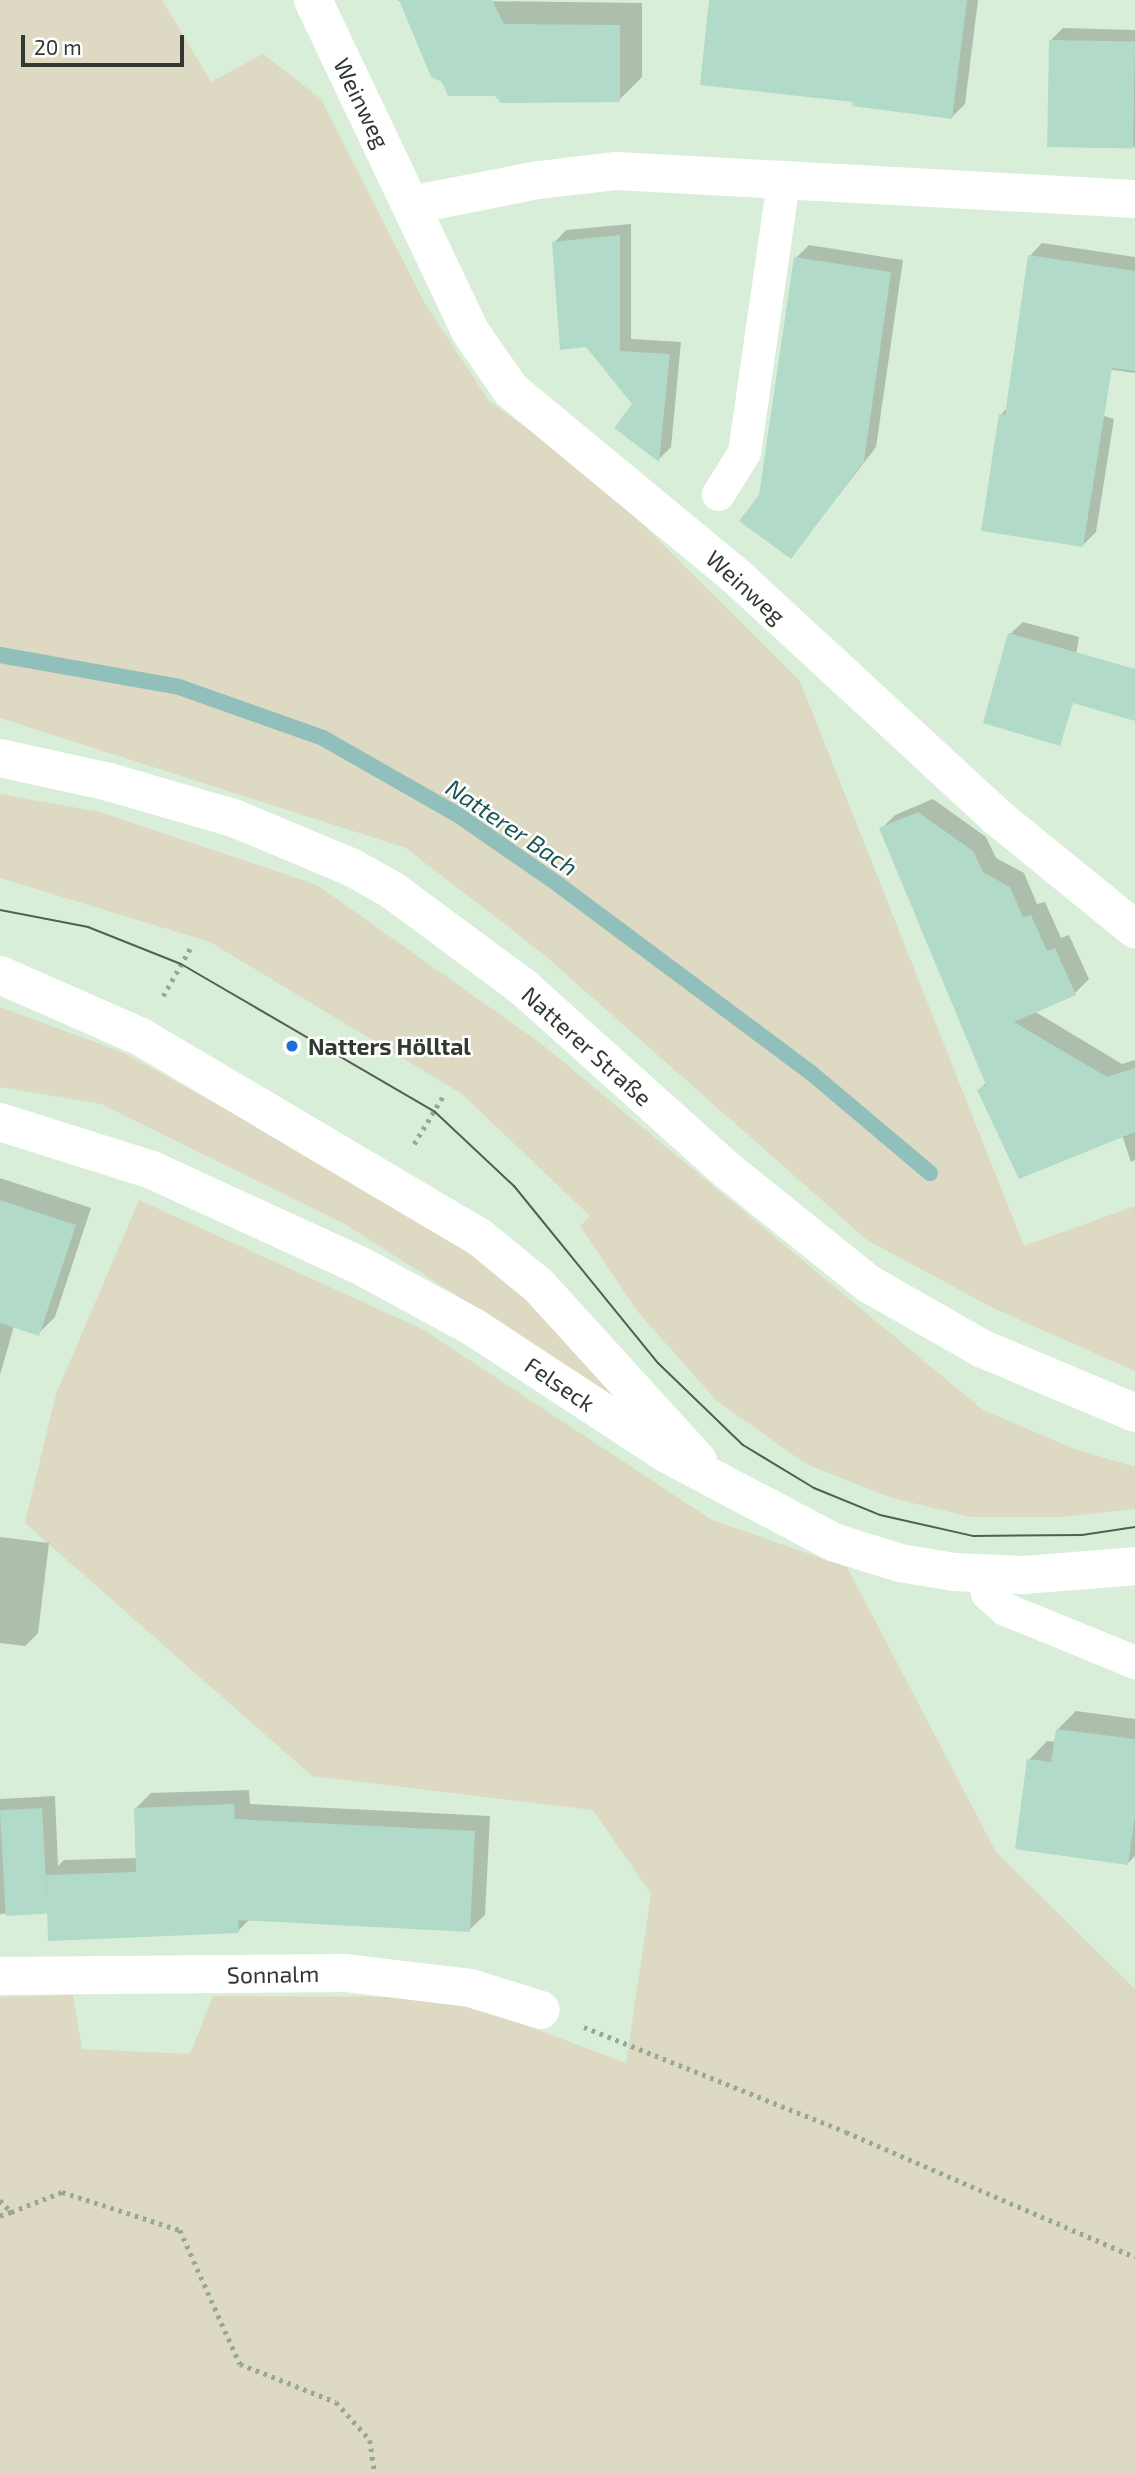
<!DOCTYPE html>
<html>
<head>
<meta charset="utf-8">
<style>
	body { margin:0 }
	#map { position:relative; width:1135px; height:2474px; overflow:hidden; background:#d9eed8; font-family:"Exo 2",sans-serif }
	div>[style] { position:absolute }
	.green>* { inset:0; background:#ddd9c2 }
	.shadow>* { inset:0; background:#0003 }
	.stream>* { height:16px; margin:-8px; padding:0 8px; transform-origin:8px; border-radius:8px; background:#91bfbb }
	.building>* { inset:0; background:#b2dac9; transform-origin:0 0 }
	.path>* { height:4.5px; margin-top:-2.25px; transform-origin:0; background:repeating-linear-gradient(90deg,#98a897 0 3.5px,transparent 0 8.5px) }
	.service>* { height:33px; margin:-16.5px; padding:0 16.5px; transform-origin:16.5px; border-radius:16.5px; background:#fff }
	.minor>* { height:38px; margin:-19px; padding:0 19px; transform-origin:19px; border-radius:19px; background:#fff }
	.tertiary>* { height:38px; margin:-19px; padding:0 19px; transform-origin:19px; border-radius:19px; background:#fff }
	.tram>* { height:2px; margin:-1px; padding:0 1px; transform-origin:1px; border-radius:1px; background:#535e53 }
	.dots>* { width:19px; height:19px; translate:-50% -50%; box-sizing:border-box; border:4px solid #fff; border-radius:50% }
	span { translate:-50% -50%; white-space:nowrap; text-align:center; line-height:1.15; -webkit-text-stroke:5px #fff; paint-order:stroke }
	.street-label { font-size:23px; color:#313931 }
	.poi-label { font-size:23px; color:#313931; font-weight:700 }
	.left { translate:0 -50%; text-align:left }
	.water-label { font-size:24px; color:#185754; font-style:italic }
	.scale { position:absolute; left:21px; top:35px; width:163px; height:32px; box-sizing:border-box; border:4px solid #313931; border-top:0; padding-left:9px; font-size:21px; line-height:24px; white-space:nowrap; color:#313931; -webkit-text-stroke:5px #fff; paint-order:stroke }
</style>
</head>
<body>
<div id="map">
	<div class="green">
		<i style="clip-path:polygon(0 0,162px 0,211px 82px,263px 54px,321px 99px,423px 300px,489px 401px,597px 479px,800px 681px,1024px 1246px,1135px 1206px,1135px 1371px,995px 1309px,867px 1240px,542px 953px,406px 848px,0 718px)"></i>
		<i style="clip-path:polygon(0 794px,100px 812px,317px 885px,543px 1045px,983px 1410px,1072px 1448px,1135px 1467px,1135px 1509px,1060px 1517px,971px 1517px,892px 1498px,806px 1464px,716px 1400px,638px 1312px,580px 1226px,590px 1216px,462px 1094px,210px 942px,0 878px)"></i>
		<i style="clip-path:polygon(0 1007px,124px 1053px,478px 1249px,625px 1403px,345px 1224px,101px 1104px,0 1087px)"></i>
		<i style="clip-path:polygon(139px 1200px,424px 1330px,712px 1520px,847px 1567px,996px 1852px,1135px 1989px,1135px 2474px,0 2474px,0 1997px,73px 1995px,82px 2049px,190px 2054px,213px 1996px,450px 1997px,626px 2063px,651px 1894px,593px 1810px,312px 1776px,25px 1523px,56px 1394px)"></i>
	</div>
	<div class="shadow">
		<i style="clip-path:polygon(397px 0,642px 3px,642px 77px,619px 100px)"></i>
		<i style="clip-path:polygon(711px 0,978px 0,965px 104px,952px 117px,855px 100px)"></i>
		<i style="clip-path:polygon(1063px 28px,1135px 30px,1135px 148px,1050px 41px)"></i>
		<i style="clip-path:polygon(631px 224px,631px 339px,681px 342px,671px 447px,659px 459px,554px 243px,566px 230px)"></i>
		<i style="clip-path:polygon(1042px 243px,1135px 257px,1135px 373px,1015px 356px,1030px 256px)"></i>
		<i style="clip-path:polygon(809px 245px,903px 260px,876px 447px,791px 557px,760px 496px,796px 258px)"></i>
		<i style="clip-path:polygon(1021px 390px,1114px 419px,1096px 532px,1083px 545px,1001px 415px)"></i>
		<i style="clip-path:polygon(1023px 622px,1079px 637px,1064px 729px,1010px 634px)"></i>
		<i style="clip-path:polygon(933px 799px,986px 837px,996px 858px,1024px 873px,1037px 904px,1045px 902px,1061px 938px,1069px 935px,1089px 979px,1075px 993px,1034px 1011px,1122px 1064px,1135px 1060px,1135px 1160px,1131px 1162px,1122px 1135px,979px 1090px,987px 1082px,881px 829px,895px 815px)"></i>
		<i style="clip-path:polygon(0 1178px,91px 1208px,55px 1317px,38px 1334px,14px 1326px,0 1375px)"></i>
		<i style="clip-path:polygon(0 1537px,49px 1543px,38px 1633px,25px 1646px,0 1643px)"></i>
		<i style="clip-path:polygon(1076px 1711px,1135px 1719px,1135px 1856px,1128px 1863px,1029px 1760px,1047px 1741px,1056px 1742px,1058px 1729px)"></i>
		<i style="clip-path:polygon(249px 1790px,250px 1804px,490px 1816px,485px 1915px,469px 1930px,250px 1919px,238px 1931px,49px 1909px,0 1914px,0 1799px,55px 1796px,58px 1866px,64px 1860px,137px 1858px,135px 1809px,151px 1793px)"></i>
	</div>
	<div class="stream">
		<i style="left:0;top:655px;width:182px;rotate:10.1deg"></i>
		<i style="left:179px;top:687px;width:153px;rotate:19.5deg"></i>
		<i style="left:323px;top:738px;width:155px;rotate:29.7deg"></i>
		<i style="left:458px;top:815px;width:123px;rotate:34.7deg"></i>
		<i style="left:559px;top:885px;width:313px;rotate:36.7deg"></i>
		<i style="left:810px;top:1072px;width:157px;rotate:40.1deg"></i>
	</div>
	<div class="building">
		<i style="clip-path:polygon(399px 0,492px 0,504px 24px,620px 25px,620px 102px,501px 103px,495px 96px,448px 96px,442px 82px,431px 77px)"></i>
		<i style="clip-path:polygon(709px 0,967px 0,952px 119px,852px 106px,853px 102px,700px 85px)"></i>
		<i style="left:1049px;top:40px;width:86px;height:107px;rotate:1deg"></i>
		<i style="clip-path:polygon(620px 235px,620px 351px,670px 354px,659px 462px,614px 428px,632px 404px,586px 347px,560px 350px,552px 242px)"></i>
		<i style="clip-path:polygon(1028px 255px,1135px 271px,1135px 371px,1112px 368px,1083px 547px,981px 531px,999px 414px,1005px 415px)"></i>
		<i style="clip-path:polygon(794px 257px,891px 272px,864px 461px,791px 559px,739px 521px,759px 495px)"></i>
		<i style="clip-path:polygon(1008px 633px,1135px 669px,1135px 721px,1073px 703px,1060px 746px,983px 723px)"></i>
		<i style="clip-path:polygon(918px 812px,973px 851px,983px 872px,1010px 887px,1023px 917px,1031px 915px,1047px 951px,1055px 948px,1076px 995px,1014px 1022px,1107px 1077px,1135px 1068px,1135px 1132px,1019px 1179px,977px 1090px,986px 1085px,879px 828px)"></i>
		<i style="clip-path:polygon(0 1200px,76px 1225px,39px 1336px,0 1323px)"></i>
		<i style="clip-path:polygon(1056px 1729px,1135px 1739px,1135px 1816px,1128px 1865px,1015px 1849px,1027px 1759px,1051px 1762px)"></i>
		<i style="clip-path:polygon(234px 1804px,235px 1819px,475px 1831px,470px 1932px,238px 1920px,239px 1933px,48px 1941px,46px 1875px,136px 1872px,134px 1808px)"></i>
		<i style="left:42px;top:1808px;width:106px;height:42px;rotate:87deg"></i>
	</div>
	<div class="path">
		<i style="left:163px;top:996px;width:56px;rotate:-60.3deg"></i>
		<i style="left:414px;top:1144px;width:56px;rotate:-58.9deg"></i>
		<i style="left:584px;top:2027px;width:282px;rotate:21.8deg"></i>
		<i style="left:846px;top:2132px;width:315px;rotate:23.4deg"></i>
		<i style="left:0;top:2200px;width:16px;rotate:47deg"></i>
		<i style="left:11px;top:2212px;width:55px;rotate:-21.4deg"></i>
		<i style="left:62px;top:2192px;width:124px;rotate:17.9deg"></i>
		<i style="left:180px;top:2230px;width:147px;rotate:65.9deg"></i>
		<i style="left:240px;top:2364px;width:103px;rotate:21.6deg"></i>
		<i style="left:336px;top:2402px;width:51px;rotate:48.2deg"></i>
		<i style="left:370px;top:2440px;width:34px;rotate:82deg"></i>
		<i style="left:0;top:2216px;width:12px;rotate:-20deg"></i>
	</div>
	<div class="service">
		<i style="left:718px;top:494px;width:49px;rotate:-58.2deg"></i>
		<i style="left:744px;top:452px;width:274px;rotate:-81.8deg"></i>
		<i style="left:983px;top:1574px;width:19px;rotate:78deg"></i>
		<i style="left:987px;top:1593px;width:24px;rotate:42deg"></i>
		<i style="left:1005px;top:1609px;width:140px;rotate:22.2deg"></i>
	</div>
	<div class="minor">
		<i style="left:313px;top:0;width:366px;rotate:64.6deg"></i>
		<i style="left:470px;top:331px;width:72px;rotate:55.2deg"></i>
		<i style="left:511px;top:390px;width:292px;rotate:39.6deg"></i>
		<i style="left:736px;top:576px;width:355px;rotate:42.7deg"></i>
		<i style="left:997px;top:817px;width:178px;rotate:39.1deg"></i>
		<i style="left:411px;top:205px;width:130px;rotate:-11.1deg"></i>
		<i style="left:539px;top:180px;width:78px;rotate:-6.7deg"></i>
		<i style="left:616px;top:171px;width:520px;rotate:3.09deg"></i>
		<i style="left:0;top:975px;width:154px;rotate:23.7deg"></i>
		<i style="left:141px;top:1037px;width:391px;rotate:30.6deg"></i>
		<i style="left:478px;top:1236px;width:79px;rotate:39.3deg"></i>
		<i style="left:539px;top:1286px;width:236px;rotate:47.7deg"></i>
		<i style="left:0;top:1122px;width:159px;rotate:17.5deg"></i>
		<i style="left:152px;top:1170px;width:230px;rotate:24.7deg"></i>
		<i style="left:361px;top:1266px;width:130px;rotate:28.5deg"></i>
		<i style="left:475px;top:1328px;width:227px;rotate:33.3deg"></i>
		<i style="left:665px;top:1453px;width:190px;rotate:27.9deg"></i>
		<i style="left:833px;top:1542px;width:70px;rotate:17.4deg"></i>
		<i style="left:900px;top:1563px;width:55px;rotate:9.5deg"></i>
		<i style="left:954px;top:1572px;width:70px;rotate:2.5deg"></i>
		<i style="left:1024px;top:1575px;width:111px;rotate:-4.6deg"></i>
		<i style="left:0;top:1976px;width:345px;rotate:-0.5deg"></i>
		<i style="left:345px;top:1973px;width:126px;rotate:6.8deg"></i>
		<i style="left:470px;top:1988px;width:74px;rotate:17.2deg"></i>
	</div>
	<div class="tertiary">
		<i style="left:0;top:758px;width:112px;rotate:12.4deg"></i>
		<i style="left:109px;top:782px;width:132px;rotate:16.2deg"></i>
		<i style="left:236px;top:819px;width:125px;rotate:22.7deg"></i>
		<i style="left:351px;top:867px;width:47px;rotate:29.3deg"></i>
		<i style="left:392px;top:890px;width:163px;rotate:36.5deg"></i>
		<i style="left:523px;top:987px;width:274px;rotate:41.9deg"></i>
		<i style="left:727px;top:1170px;width:182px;rotate:38.8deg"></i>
		<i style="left:869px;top:1284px;width:131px;rotate:29.7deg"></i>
		<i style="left:983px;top:1349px;width:165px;rotate:22.8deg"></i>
	</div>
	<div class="tram">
		<i style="left:0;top:910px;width:90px;rotate:10.9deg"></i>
		<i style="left:88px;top:927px;width:100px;rotate:21.7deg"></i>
		<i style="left:181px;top:964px;width:293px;rotate:30.2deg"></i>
		<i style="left:434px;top:1111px;width:110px;rotate:43.2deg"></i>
		<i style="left:514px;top:1186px;width:228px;rotate:50.9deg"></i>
		<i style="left:658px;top:1363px;width:118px;rotate:44deg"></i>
		<i style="left:743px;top:1445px;width:83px;rotate:31.2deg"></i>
		<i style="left:814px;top:1488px;width:71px;rotate:22.2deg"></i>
		<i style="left:880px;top:1515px;width:95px;rotate:12.7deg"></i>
		<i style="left:973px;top:1536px;width:109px;rotate:-0.5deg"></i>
		<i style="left:1082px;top:1535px;width:54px;rotate:-8.6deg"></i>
	</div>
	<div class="dots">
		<i style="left:292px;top:1046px;background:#1d6dd7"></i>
	</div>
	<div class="street-label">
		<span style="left:362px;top:103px;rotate:64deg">Weinweg</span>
		<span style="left:746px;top:587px;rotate:42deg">Weinweg</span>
		<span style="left:587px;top:1046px;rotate:42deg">Natterer Straße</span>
		<span style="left:560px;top:1384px;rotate:34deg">Felseck</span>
		<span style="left:273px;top:1974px;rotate:-1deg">Sonnalm</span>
	</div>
	<div class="poi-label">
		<span class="left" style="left:308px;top:1046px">Natters Hölltal</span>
	</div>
	<div class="water-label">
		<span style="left:512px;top:827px;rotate:34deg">Natterer Bach</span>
	</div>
	<div class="scale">20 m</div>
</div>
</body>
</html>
